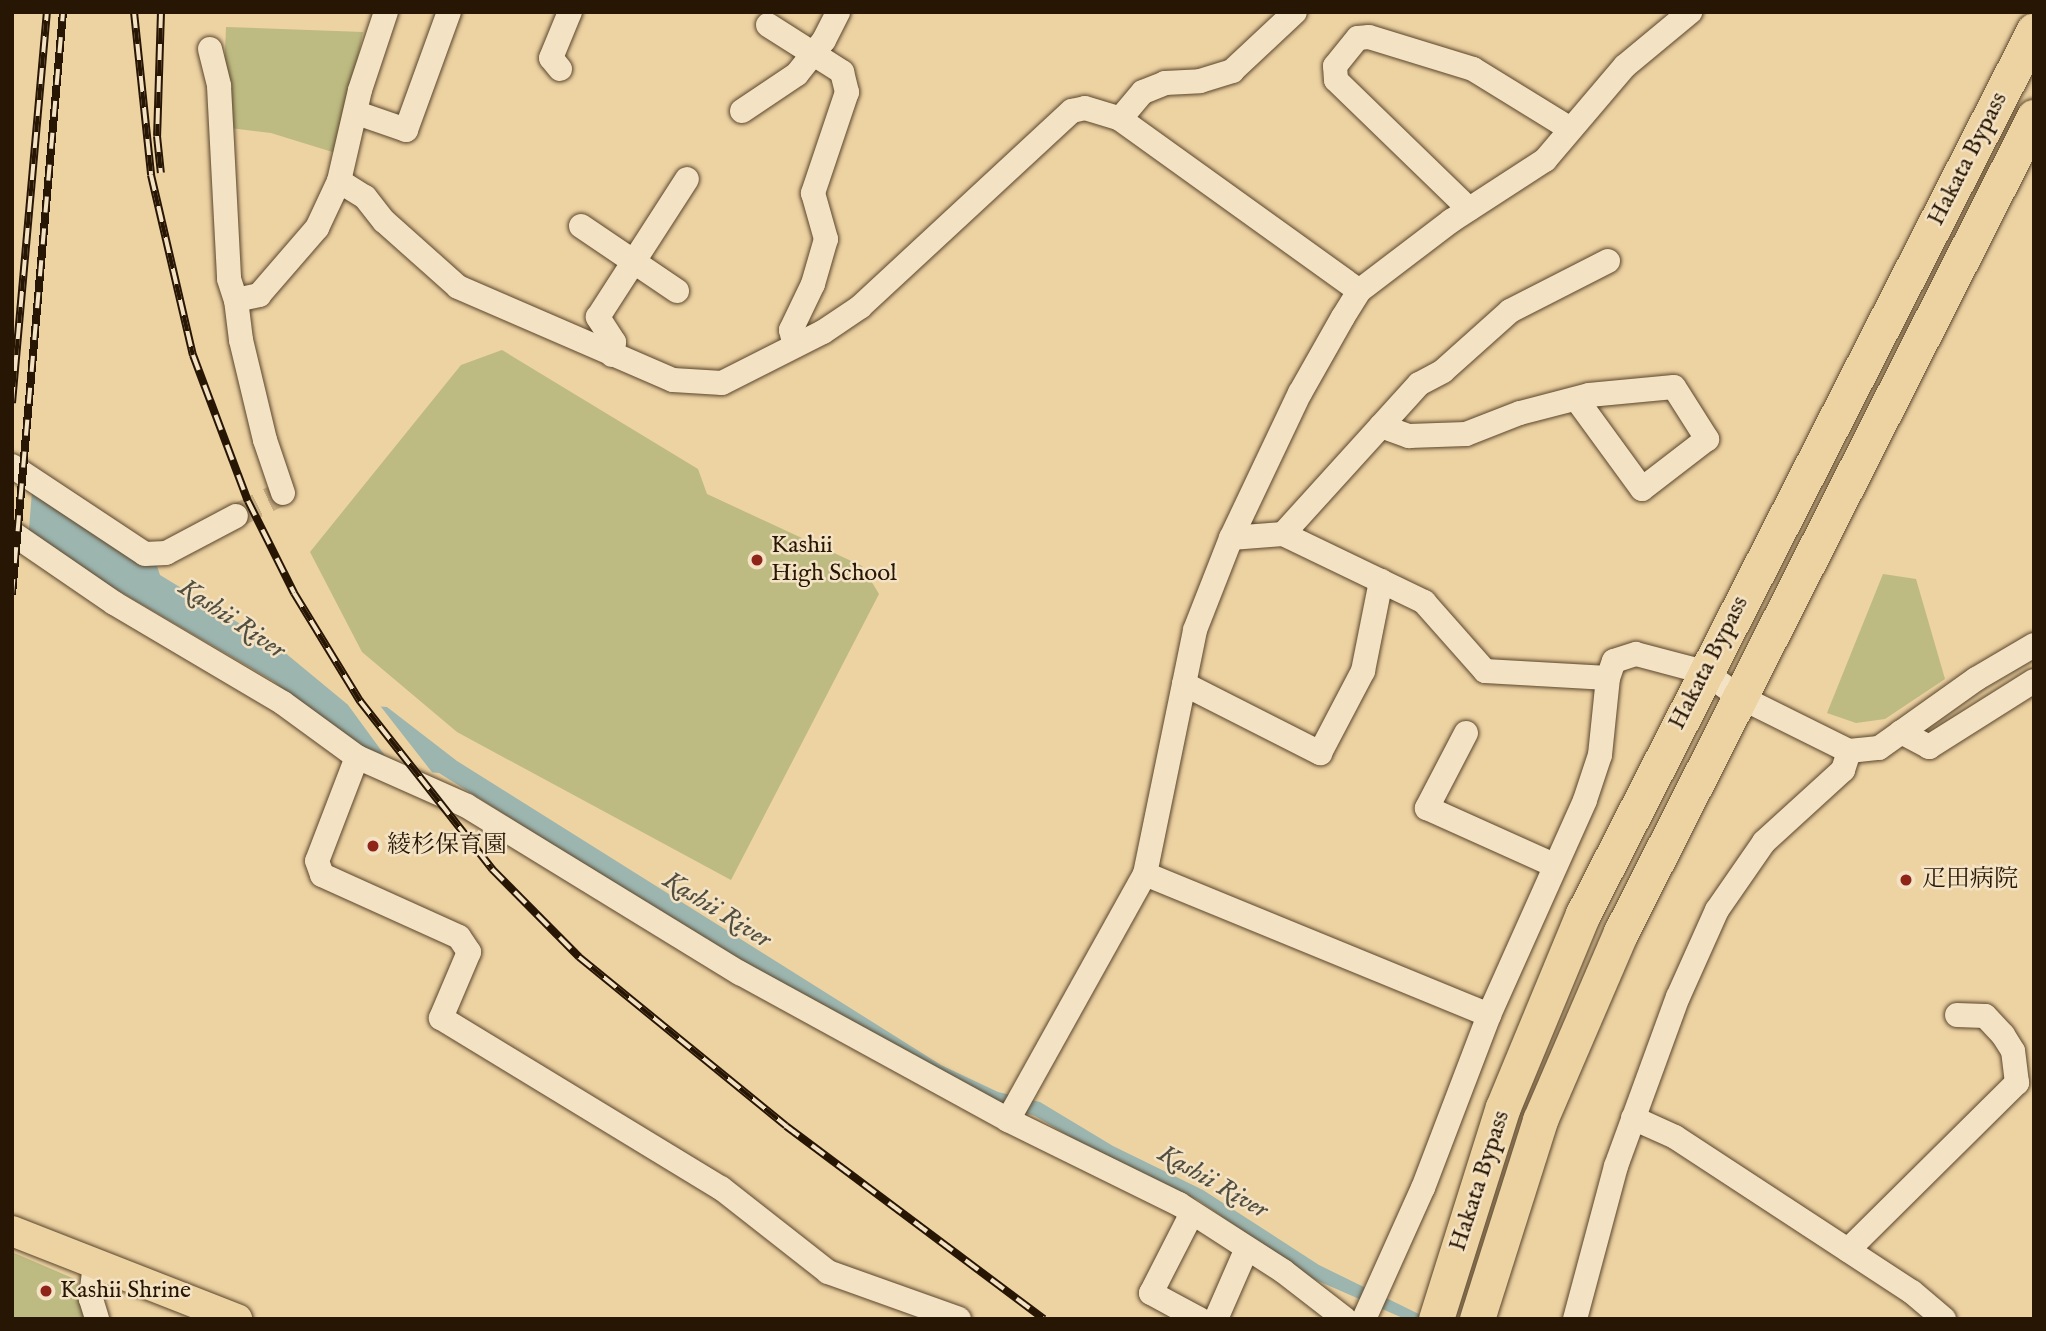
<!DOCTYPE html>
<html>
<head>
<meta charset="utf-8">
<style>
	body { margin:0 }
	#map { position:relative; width:2046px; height:1331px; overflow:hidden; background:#edd2a2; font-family:"IM FELL English","Noto Serif JP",serif }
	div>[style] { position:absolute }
	.green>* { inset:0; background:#bdba82 }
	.water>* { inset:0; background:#9cb5af }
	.pier>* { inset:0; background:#edd2a2 }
	.minor-tunnel>* { height:24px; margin-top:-12px; transform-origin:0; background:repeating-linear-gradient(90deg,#c6ac82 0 24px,transparent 0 36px) }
	.roads { filter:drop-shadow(0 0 2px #59452c) drop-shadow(0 0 2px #59452c) }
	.minor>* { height:24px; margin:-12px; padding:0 12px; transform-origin:12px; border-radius:12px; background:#f3e2c3 }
	.major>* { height:30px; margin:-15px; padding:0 15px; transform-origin:15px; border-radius:15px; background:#edd2a2 }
	.highway>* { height:35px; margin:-17.5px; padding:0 17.5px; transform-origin:17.5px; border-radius:17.5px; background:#edd2a2 }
	.rail>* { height:8px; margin-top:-4px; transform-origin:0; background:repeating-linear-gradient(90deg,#f3e2c3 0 16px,#281604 0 32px); box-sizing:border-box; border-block:2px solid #281604 }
	.dots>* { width:19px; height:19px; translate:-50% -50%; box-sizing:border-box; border:4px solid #f3e2c3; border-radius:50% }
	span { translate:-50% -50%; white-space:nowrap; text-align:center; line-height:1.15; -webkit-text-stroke:5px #f3e2c3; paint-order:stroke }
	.street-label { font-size:24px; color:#281604 }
	.poi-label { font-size:24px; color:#281604 }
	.left { translate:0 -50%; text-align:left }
	.water-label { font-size:26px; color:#514e40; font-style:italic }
	.frame { position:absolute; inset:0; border:14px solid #281604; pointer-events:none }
</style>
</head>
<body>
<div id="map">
	<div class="green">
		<i style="clip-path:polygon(226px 27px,363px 32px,339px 154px,271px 133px,222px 127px)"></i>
		<i style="clip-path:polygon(502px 350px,698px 469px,707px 494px,862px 566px,879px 594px,731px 880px,457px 732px,362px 652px,310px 552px,461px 365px)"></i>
		<i style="clip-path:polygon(1883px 574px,1916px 579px,1945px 679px,1885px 719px,1856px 723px,1827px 713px)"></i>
		<i style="clip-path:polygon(12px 1252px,77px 1280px,85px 1319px,12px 1319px)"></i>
	</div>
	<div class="water">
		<i style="clip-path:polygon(12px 468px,156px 563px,160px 575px,278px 647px,347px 704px,387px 707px,457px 761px,941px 1065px,998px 1092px,1040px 1102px,1113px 1146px,1203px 1190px,1319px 1265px,1429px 1319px,1405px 1319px,1309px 1277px,1198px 1200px,1107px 1159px,1035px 1116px,992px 1102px,733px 958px,439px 773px,406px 770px,356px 748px,273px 681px,28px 538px)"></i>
	</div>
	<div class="pier">
		<i style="clip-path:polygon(12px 465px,33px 479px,28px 541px,12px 530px)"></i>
		<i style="clip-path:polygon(340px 694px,348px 700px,378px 703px,435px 776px,397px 772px)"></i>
	</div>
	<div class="minor-tunnel">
		<i style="left:236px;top:516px;width:52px;rotate:-26.1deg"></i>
	</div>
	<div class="roads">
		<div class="minor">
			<i style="left:768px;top:25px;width:88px;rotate:32.4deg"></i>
			<i style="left:842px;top:72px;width:21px;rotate:76deg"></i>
			<i style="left:847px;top:92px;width:107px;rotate:108.6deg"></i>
			<i style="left:813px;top:193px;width:48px;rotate:74.2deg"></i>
			<i style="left:826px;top:239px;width:47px;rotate:106.1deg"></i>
			<i style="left:813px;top:284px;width:51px;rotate:115.6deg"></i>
			<i style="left:791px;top:330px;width:16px;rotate:76deg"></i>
			<i style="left:210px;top:49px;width:38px;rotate:76deg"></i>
			<i style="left:219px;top:86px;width:193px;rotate:87deg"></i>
			<i style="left:229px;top:279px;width:22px;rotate:72deg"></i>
			<i style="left:560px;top:69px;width:14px;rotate:-129deg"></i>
			<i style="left:551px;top:58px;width:50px;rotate:-67.6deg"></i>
			<i style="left:742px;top:111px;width:66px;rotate:-33.9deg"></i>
			<i style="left:797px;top:74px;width:43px;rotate:-51.5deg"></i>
			<i style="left:824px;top:40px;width:31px;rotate:-63deg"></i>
			<i style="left:357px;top:113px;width:52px;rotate:19.1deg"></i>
			<i style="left:406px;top:130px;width:126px;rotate:-70deg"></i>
			<i style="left:1120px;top:119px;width:35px;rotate:-50deg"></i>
			<i style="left:1143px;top:92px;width:24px;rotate:-22deg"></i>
			<i style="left:1165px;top:83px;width:35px;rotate:-3deg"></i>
			<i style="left:1200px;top:81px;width:34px;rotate:-17deg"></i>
			<i style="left:1232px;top:71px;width:86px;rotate:-43.1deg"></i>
			<i style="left:339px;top:181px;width:31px;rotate:32deg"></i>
			<i style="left:365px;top:197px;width:31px;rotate:52deg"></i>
			<i style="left:384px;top:221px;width:99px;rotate:41.7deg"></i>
			<i style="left:458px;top:287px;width:234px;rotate:23.4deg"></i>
			<i style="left:673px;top:380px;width:49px;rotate:3.5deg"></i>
			<i style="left:722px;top:383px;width:113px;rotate:-26.8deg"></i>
			<i style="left:823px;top:332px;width:45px;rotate:-34deg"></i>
			<i style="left:860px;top:307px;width:289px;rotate:-42.8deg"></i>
			<i style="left:1072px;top:111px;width:13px;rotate:-13deg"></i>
			<i style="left:1085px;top:108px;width:37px;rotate:17deg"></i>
			<i style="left:1120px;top:119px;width:294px;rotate:35.7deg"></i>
			<i style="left:1469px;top:209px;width:185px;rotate:-135.9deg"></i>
			<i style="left:1336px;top:80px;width:14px;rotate:-94deg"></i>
			<i style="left:1335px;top:66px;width:36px;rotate:-51deg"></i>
			<i style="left:1358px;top:38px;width:11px;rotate:-5deg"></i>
			<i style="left:1369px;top:37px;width:109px;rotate:17.1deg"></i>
			<i style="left:1473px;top:69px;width:113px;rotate:31.6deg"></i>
			<i style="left:581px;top:226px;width:116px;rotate:34.1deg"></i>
			<i style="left:612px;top:355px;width:13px;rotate:-81deg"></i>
			<i style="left:614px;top:342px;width:30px;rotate:-123deg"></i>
			<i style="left:598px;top:317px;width:164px;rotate:-57.2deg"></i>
			<i style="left:1381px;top:426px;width:30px;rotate:20deg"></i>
			<i style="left:1409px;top:436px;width:57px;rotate:-2deg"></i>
			<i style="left:1466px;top:434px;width:58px;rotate:-21.3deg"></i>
			<i style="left:1520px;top:413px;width:71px;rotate:-14.6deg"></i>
			<i style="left:1589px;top:395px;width:85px;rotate:-5.4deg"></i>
			<i style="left:1674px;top:387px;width:62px;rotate:57.6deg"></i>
			<i style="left:1707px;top:439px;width:82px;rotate:142.4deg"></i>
			<i style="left:1642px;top:489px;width:110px;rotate:-126.1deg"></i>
			<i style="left:12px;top:466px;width:159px;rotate:33.5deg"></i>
			<i style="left:145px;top:554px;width:21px;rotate:-3deg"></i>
			<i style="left:166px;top:553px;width:79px;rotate:-27.9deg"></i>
			<i style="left:283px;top:493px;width:56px;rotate:-108.8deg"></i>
			<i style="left:265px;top:440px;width:103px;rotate:-103.5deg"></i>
			<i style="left:241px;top:340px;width:40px;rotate:-97.1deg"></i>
			<i style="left:236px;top:300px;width:24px;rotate:-12deg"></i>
			<i style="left:259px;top:295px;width:89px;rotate:-49.1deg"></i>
			<i style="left:317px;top:228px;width:52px;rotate:-64.9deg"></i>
			<i style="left:339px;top:181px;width:93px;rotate:-77deg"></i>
			<i style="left:360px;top:90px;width:82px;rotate:-71.6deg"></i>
			<i style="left:12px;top:533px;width:124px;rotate:34.5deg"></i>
			<i style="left:114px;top:603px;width:196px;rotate:30.6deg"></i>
			<i style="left:283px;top:703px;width:92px;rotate:36.1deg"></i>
			<i style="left:357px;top:757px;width:120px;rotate:24deg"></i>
			<i style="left:467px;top:806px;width:320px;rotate:31.5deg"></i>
			<i style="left:740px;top:973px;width:306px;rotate:28.7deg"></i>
			<i style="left:1008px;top:1120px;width:191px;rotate:26.2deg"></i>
			<i style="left:1179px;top:1204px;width:124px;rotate:32.8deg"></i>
			<i style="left:1283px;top:1271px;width:78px;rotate:37.7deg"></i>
			<i style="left:1283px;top:534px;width:202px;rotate:-47.8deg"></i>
			<i style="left:1419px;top:384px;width:27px;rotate:-28deg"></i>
			<i style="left:1443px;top:371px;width:90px;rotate:-41.8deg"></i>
			<i style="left:1510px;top:311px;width:110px;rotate:-27deg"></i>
			<i style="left:1231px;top:538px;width:52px;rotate:-4.4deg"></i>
			<i style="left:1283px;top:534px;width:157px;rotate:25.7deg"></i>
			<i style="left:1424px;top:602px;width:92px;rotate:48.5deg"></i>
			<i style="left:1485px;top:671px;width:123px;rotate:3.3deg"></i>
			<i style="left:1184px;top:684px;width:153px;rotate:26.9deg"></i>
			<i style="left:1320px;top:753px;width:93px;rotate:-62.3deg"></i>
			<i style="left:1363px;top:671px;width:92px;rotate:-78.7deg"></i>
			<i style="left:1901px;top:732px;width:32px;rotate:28deg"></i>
			<i style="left:1929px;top:747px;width:124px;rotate:-32.2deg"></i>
			<i style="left:1466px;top:733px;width:85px;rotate:117.5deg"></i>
			<i style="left:1427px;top:808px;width:139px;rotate:24.2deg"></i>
			<i style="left:357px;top:757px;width:111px;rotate:111deg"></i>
			<i style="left:317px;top:861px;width:15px;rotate:70deg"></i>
			<i style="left:322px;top:875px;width:150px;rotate:24.3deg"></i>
			<i style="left:459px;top:937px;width:18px;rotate:56deg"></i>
			<i style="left:469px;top:952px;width:72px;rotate:113deg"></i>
			<i style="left:441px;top:1018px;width:328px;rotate:31.3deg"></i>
			<i style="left:721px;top:1188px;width:136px;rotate:38.1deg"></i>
			<i style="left:828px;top:1272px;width:139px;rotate:19.7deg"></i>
			<i style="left:1145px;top:874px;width:372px;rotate:22.3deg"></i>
			<i style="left:1633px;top:1118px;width:46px;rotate:24.3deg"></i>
			<i style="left:1675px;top:1137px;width:283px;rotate:33.2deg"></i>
			<i style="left:1912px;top:1292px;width:42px;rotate:40.2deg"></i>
			<i style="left:1008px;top:1120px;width:282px;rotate:-60.9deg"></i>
			<i style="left:1145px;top:874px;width:249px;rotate:-78.4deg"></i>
			<i style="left:1195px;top:630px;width:99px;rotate:-68.6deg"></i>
			<i style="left:1231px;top:538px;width:161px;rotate:-64.6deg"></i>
			<i style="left:1300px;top:393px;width:87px;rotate:-60.5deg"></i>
			<i style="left:1343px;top:317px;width:31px;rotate:-58deg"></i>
			<i style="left:1359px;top:291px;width:116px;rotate:-37.3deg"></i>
			<i style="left:1451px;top:221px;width:112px;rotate:-33deg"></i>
			<i style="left:1545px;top:160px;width:123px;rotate:-49.6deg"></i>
			<i style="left:1625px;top:66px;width:85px;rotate:-39.7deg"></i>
			<i style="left:1192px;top:1213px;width:90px;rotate:117.1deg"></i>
			<i style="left:1151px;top:1293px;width:55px;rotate:28.4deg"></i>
			<i style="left:1848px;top:1250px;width:238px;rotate:-44.7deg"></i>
			<i style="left:2017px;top:1083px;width:32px;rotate:-97deg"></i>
			<i style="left:2013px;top:1051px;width:19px;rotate:-122deg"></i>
			<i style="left:2003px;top:1035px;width:26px;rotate:-133deg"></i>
			<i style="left:1985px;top:1016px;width:28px;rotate:-178deg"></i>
			<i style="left:95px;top:1264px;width:35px;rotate:97deg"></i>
			<i style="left:91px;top:1299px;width:21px;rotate:73deg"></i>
			<i style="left:1216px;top:1319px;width:77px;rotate:-66.4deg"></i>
			<i style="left:1364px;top:1319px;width:144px;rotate:-65.8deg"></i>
			<i style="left:1423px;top:1188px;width:185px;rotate:-69.1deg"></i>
			<i style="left:1489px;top:1015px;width:235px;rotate:-65.9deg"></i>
			<i style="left:1585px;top:800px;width:47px;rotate:-71.6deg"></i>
			<i style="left:1600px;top:755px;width:77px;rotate:-84.1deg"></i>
			<i style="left:1608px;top:678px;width:18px;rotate:-71deg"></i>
			<i style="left:1614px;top:661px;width:23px;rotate:-18deg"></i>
			<i style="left:1636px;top:654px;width:70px;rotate:14.8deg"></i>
			<i style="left:1704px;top:672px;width:44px;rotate:34.8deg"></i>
			<i style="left:1740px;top:697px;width:122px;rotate:26.4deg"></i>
			<i style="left:1849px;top:751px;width:30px;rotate:-6deg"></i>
			<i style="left:1879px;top:748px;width:119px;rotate:-35.4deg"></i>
			<i style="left:1976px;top:679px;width:67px;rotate:-30.4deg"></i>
			<i style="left:1575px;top:1319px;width:158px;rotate:-75deg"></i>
			<i style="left:1616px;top:1166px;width:180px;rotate:-69.9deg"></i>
			<i style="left:1678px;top:997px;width:95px;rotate:-65.9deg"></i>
			<i style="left:1717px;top:910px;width:83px;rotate:-55.3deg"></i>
			<i style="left:1764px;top:842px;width:107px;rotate:-42.3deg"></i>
			<i style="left:1843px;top:770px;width:20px;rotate:-72deg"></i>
		</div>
		<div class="major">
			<i style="left:12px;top:1231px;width:242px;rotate:21.4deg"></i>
		</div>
		<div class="highway">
			<i style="left:1436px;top:1319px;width:222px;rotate:-72.5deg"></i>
			<i style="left:1503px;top:1107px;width:209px;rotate:-67.5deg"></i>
			<i style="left:1583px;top:914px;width:992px;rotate:-62.97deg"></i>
			<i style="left:1477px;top:1319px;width:209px;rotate:-72.4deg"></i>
			<i style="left:1540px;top:1120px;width:205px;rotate:-66.7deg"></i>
			<i style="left:1621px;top:932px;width:914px;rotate:-63.13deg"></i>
		</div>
	</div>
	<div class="rail">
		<i style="left:134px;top:12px;width:164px;rotate:84deg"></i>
		<i style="left:151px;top:175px;width:185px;rotate:76.9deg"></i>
		<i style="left:193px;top:355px;width:156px;rotate:69.4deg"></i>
		<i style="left:248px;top:501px;width:103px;rotate:63.4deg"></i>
		<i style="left:294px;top:593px;width:127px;rotate:58.6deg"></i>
		<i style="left:360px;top:701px;width:214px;rotate:51.8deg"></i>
		<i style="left:492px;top:869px;width:124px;rotate:45.3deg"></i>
		<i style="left:579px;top:957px;width:267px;rotate:39.2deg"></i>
		<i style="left:786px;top:1126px;width:322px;rotate:36.8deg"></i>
		<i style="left:161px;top:12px;width:124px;rotate:91.8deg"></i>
		<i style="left:157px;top:136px;width:37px;rotate:84deg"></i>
		<i style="left:12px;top:403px;width:393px;rotate:-84.9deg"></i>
		<i style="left:12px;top:595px;width:585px;rotate:-85deg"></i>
	</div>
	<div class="dots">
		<i style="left:757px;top:560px;background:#8f2418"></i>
		<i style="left:373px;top:846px;background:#8f2418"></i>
		<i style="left:1906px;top:880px;background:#8f2418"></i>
		<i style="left:46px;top:1291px;background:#8f2418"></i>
	</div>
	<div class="street-label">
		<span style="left:1968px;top:159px;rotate:-63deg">Hakata Bypass</span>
		<span style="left:1709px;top:663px;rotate:-63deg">Hakata Bypass</span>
		<span style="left:1480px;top:1181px;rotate:-72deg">Hakata Bypass</span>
	</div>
	<div class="poi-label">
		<span class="left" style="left:771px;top:560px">Kashii<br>High School</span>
		<span class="left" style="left:387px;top:846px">綾杉保育園</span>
		<span class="left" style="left:1922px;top:880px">疋田病院</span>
		<span class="left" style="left:60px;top:1291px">Kashii Shrine</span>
	</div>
	<div class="water-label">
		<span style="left:232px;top:619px;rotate:34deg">Kashii River</span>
		<span style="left:717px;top:910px;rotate:32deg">Kashii River</span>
		<span style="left:1213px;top:1182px;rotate:30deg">Kashii River</span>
	</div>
	<div class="frame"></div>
</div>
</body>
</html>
